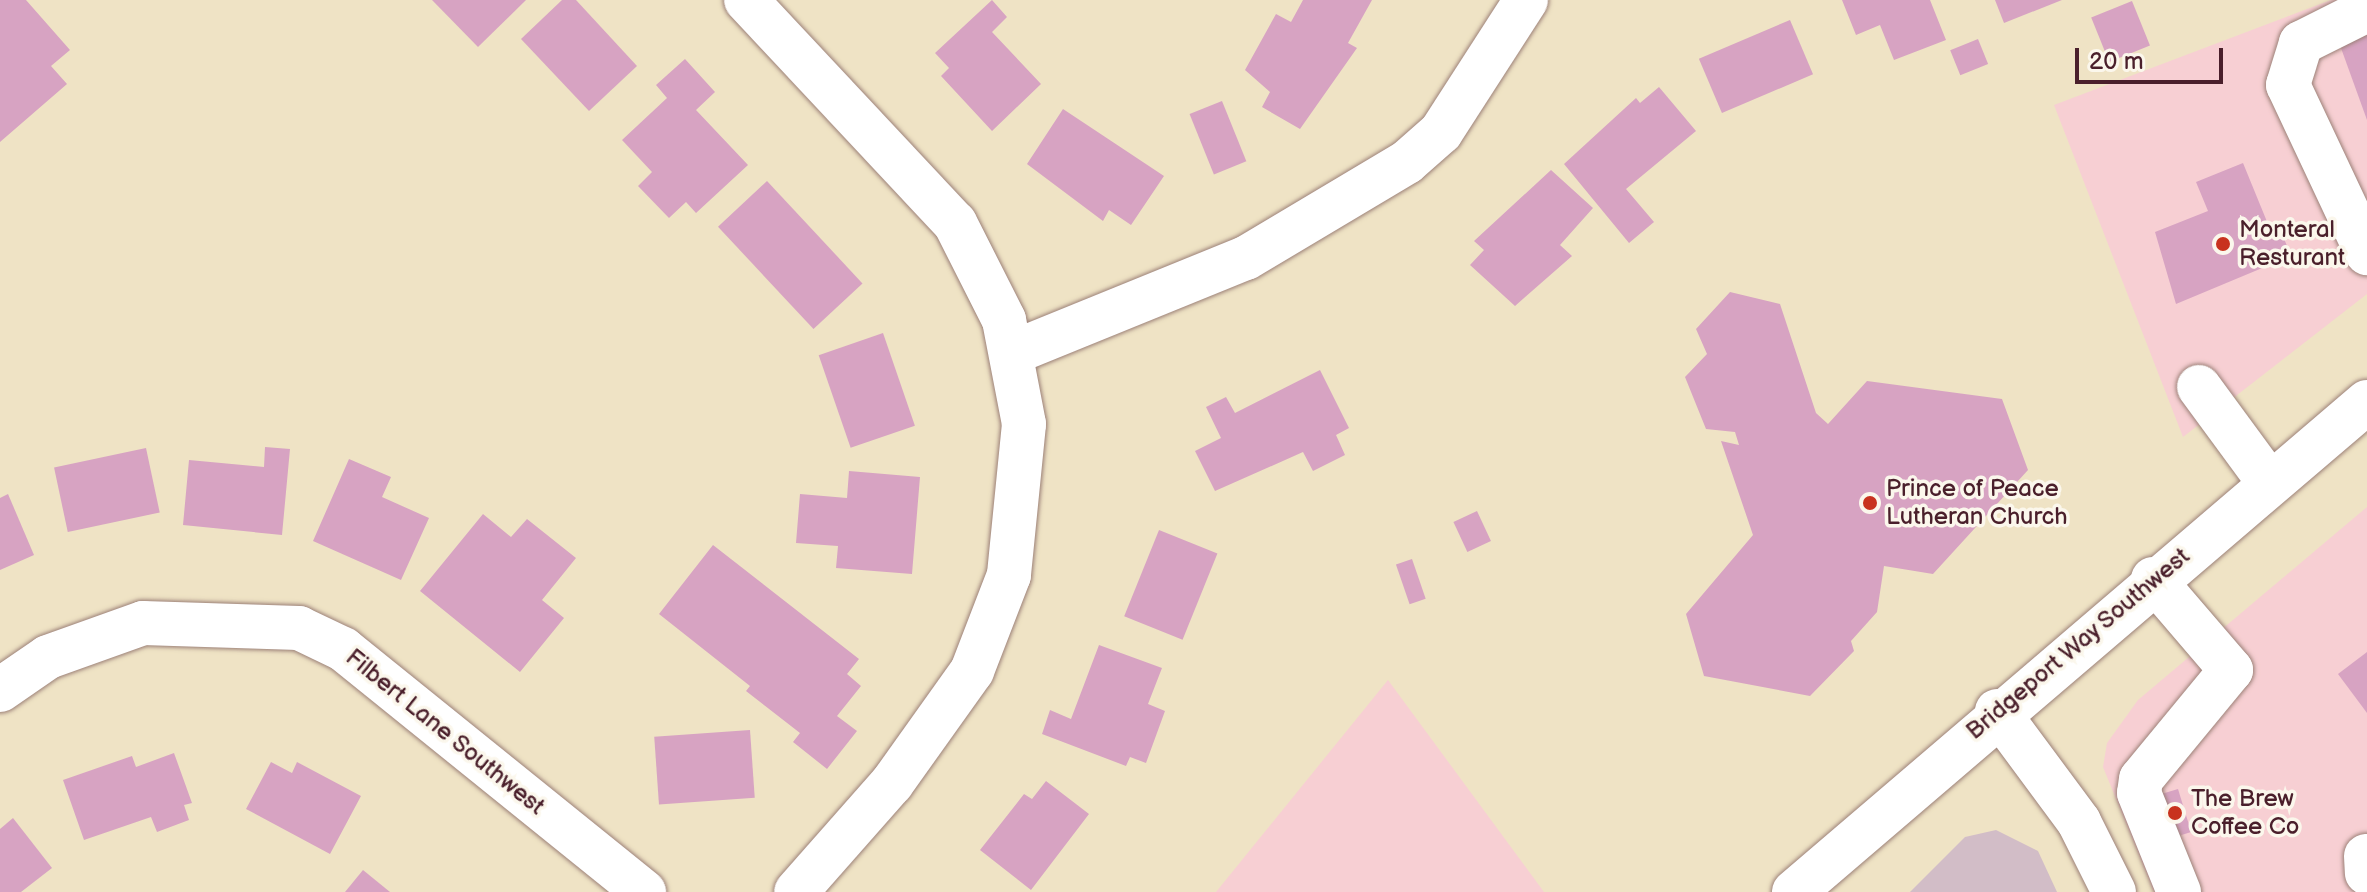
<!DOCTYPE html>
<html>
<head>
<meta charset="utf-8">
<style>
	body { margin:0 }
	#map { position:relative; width:2367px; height:892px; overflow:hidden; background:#efe3c5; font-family:"Balsamiq Sans",sans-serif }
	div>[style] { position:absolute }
	.built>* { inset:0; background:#f7cfd3 }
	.industrial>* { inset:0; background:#d2bdc7 }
	.building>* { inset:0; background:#d7a3c2; transform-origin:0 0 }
	.roads { filter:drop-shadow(0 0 2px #9c8178) drop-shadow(0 0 2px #9c8178) }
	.minor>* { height:44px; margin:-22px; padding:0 22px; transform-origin:22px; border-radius:22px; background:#fff }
	.major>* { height:44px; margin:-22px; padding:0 22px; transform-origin:22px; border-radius:22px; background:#fff }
	.dots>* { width:22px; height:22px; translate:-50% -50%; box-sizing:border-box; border:4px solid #fbf7ec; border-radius:50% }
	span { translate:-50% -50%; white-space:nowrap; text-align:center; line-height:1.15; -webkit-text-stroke:7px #fbf7ec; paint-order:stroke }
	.poi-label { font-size:24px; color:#4a1f2b }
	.left { translate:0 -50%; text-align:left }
	.street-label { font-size:24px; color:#4a1f2b }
	.scale { position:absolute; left:2075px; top:48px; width:148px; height:36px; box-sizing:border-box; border:4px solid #4a1f2b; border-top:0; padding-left:10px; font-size:24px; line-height:28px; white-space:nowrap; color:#4a1f2b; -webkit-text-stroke:6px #fbf7ec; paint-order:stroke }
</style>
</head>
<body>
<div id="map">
	<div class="built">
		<i style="clip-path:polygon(2331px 0,2367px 0,2367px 294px,2183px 437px,2054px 105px)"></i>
		<i style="clip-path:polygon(2367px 507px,2367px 892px,2154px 892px,2103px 767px,2107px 743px,2138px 700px)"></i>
		<i style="clip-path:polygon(1388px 680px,1544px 892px,1216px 892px)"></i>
	</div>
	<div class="industrial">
		<i style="clip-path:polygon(1996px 830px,2038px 851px,2057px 892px,1910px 892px,1965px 837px)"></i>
	</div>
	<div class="building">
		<i style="clip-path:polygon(0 0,26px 0,70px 50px,51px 66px,67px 84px,0 142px)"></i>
		<i style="clip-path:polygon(432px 0,526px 0,478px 47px)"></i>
		<i style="clip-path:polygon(562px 0,576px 0,637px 66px,589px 111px,521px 39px)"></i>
		<i style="clip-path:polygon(992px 0,1007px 17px,992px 32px,1041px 84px,992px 131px,941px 76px,949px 68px,935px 53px)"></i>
		<i style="clip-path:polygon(1303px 0,1372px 0,1348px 43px,1357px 48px,1300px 129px,1262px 107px,1270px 92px,1245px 70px,1276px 14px,1291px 22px)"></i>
		<i style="clip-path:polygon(1842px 0,1930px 0,1946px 40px,1894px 60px,1880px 25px,1856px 35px)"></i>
		<i style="clip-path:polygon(1995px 0,2062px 0,2004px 23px)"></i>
		<i style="left:2132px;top:1px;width:48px;height:44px;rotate:68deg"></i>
		<i style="left:1790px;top:20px;width:59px;height:99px;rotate:67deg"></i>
		<i style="clip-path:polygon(2367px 26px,2367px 120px,2337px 37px)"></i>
		<i style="left:1978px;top:39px;width:27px;height:30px;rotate:68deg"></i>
		<i style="clip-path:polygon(685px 59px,715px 92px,696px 110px,748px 165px,696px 213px,686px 202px,669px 218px,638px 186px,652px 172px,622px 140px,667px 98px,656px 85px)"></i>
		<i style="clip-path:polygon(1659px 87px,1696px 131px,1626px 189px,1654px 222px,1629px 243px,1564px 164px,1636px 98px,1640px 103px)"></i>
		<i style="left:1222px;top:101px;width:65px;height:35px;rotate:68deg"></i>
		<i style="clip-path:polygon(1063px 109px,1164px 176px,1131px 225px,1109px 210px,1103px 221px,1027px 164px)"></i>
		<i style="clip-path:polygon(2243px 163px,2270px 229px,2279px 226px,2291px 256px,2176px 304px,2155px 232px,2208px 211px,2196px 182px)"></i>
		<i style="clip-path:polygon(1551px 170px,1593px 208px,1560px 245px,1572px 256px,1515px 306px,1470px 265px,1484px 250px,1474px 241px)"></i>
		<i style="left:767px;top:181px;width:140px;height:67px;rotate:47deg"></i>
		<i style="clip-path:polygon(1730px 292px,1780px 304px,1816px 413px,1828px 424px,1867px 381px,2002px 399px,2028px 470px,1933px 574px,1884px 566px,1877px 612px,1851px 641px,1854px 651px,1810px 696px,1704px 676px,1686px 614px,1753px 535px,1721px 441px,1739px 445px,1735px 432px,1706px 429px,1685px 377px,1707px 354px,1696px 329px)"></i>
		<i style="left:883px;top:333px;width:98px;height:68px;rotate:71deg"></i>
		<i style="clip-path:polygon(1320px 370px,1349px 428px,1336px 435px,1345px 455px,1313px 471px,1303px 452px,1215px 491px,1195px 451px,1221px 438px,1206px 407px,1226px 397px,1235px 413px)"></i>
		<i style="clip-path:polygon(265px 447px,290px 449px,282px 535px,183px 525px,189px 460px,264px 467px)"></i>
		<i style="left:146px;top:448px;width:66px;height:94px;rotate:78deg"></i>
		<i style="clip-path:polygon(349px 459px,391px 477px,382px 497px,429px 518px,401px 580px,313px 541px)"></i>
		<i style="clip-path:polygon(849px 471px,920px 477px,912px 574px,836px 568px,838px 546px,796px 543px,800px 494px,847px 498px)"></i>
		<i style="clip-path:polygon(8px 494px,34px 555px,0 570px,0 498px)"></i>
		<i style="left:1477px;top:511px;width:33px;height:26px;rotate:65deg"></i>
		<i style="clip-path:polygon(483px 514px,511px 537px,527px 519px,576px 558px,542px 600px,564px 618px,520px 672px,420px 591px)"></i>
		<i style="left:1159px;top:530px;width:63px;height:93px;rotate:22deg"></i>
		<i style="clip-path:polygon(713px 545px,859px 659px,847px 674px,861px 686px,837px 716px,857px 731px,827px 769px,793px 742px,800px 733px,746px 691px,750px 686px,659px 614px)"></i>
		<i style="left:1412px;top:559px;width:42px;height:17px;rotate:71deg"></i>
		<i style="clip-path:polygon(1099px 645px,1162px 668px,1148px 704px,1165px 711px,1146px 763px,1130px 757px,1126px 766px,1042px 734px,1050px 710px,1071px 719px)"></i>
		<i style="clip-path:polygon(2367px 652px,2367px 713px,2338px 674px)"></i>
		<i style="left:750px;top:730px;width:68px;height:96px;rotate:86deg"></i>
		<i style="clip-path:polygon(174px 753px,192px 803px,184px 805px,189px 820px,157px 832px,151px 817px,84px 840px,63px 780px,132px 756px,136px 767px)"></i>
		<i style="clip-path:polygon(271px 762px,292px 773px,297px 762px,361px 796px,330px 854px,246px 809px)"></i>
		<i style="clip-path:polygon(1046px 781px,1089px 814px,1031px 890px,980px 850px,1024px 794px,1032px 799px)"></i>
		<i style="left:2178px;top:789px;width:45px;height:20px;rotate:73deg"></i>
		<i style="clip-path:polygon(13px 818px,52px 868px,21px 892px,0 892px,0 829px)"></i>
		<i style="clip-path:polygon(363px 870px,390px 892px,345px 892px)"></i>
	</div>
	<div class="roads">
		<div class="minor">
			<i style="left:746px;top:0;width:306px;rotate:46.9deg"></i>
			<i style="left:955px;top:223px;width:109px;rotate:63.2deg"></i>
			<i style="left:1004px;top:320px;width:106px;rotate:79.1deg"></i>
			<i style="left:1024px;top:424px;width:152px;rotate:95.7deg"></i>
			<i style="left:1009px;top:575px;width:103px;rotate:111.1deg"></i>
			<i style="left:972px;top:671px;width:138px;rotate:125.5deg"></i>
			<i style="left:892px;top:783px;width:145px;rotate:131.4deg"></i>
			<i style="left:2367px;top:10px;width:74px;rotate:153.4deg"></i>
			<i style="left:2301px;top:43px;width:44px;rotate:107.2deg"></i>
			<i style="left:2288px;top:85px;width:186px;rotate:64.8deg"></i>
			<i style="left:1014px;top:352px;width:250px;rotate:-22.1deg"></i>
			<i style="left:1246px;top:258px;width:187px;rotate:-30.8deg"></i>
			<i style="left:1407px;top:162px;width:45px;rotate:-41.4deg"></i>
			<i style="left:1441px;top:132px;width:157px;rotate:-57.2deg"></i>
			<i style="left:2199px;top:387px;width:117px;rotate:53.7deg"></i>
			<i style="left:2153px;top:579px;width:120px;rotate:49.4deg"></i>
			<i style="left:2231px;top:670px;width:141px;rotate:129.5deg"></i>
			<i style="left:2141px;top:779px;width:14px;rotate:98deg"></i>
			<i style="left:2139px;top:793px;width:107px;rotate:68deg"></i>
			<i style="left:0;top:690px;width:58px;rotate:-34.5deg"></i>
			<i style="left:48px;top:657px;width:101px;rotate:-19.7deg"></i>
			<i style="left:143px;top:623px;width:156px;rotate:1.8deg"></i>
			<i style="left:299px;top:628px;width:49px;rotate:25.5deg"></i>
			<i style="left:343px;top:649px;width:387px;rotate:38.9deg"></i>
			<i style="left:1997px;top:711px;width:138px;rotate:53.5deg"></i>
			<i style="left:2079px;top:822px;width:78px;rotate:63.4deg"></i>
			<i style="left:2366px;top:856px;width:17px;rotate:87deg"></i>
		</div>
		<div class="major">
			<i style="left:1794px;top:892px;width:754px;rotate:-40.54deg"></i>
		</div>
	</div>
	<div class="dots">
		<i style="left:2223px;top:244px;background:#c8321e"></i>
		<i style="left:1870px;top:503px;background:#c8321e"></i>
		<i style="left:2175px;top:813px;background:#c8321e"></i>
	</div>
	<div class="poi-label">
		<span class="left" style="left:2239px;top:244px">Monteral<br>Resturant</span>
		<span class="left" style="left:1886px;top:503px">Prince of Peace<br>Lutheran Church</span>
		<span class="left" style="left:2191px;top:813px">The Brew<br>Coffee Co</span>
	</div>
	<div class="street-label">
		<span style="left:2078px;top:644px;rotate:-40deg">Bridgeport Way Southwest</span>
		<span style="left:445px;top:732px;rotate:39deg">Filbert Lane Southwest</span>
	</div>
	<div class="scale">20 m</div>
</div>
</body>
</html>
